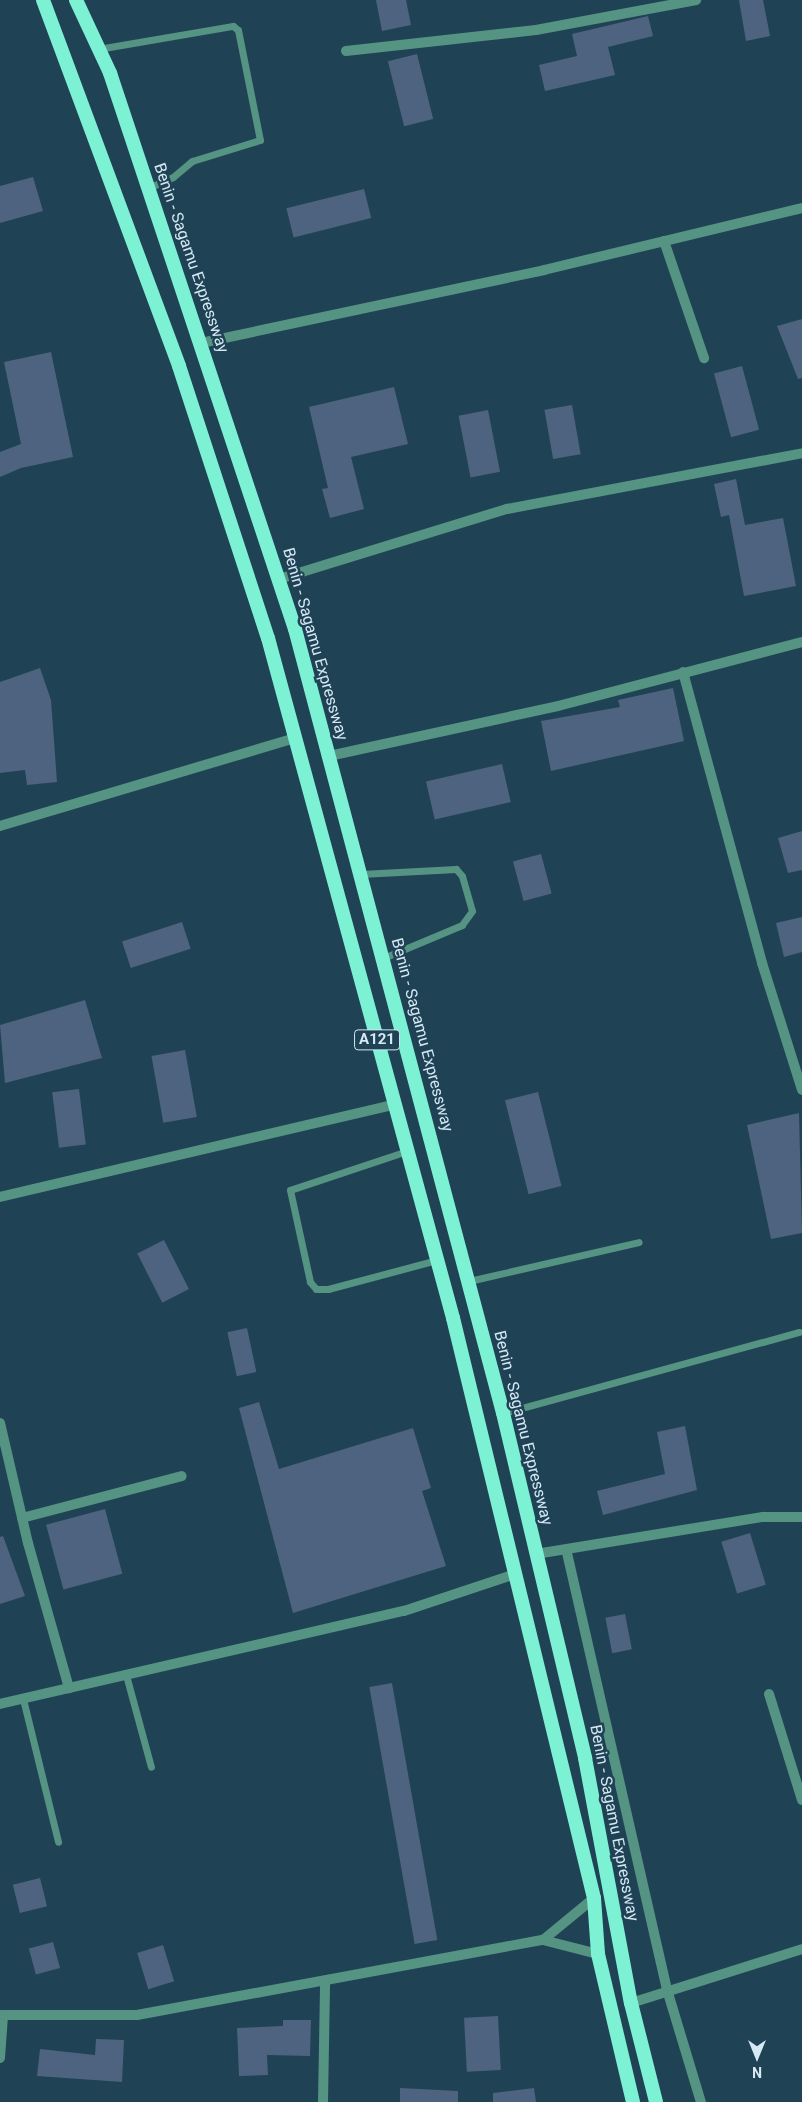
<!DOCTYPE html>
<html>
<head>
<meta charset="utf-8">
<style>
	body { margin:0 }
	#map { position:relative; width:802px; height:2102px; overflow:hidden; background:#1f4255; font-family:Roboto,sans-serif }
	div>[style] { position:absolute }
	.building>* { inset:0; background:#4e637f; transform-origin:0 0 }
	.service>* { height:7px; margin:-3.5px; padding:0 3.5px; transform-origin:3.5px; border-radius:3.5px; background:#559382 }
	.minor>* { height:10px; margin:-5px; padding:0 5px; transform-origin:5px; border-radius:5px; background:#559382 }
	.trunk>* { height:14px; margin:-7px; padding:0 7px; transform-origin:7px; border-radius:7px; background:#7df1d4 }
	span { translate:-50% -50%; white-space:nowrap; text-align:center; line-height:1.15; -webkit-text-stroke:5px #1f4255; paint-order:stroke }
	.shield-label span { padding:1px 4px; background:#1f4255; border:1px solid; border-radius:4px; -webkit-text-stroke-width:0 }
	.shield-label { font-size:15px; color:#d5e8f4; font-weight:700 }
	.street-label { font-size:16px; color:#d5e8f4 }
	.north { position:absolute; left:732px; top:2032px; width:50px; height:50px; -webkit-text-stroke:4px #1f4255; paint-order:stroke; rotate:180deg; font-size:14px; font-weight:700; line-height:20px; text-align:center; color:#d5e8f4 }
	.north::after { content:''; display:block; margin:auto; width:18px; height:22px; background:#d5e8f4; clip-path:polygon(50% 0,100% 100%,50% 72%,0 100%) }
</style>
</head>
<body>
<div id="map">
	<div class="building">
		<i style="clip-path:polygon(376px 0,406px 0,411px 25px,382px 31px)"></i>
		<i style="clip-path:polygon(739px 0,763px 0,770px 36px,746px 41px)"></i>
		<i style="clip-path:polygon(648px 16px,653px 36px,608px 47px,615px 75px,545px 91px,539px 65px,577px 56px,572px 34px)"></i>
		<i style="left:417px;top:54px;width:67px;height:30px;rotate:76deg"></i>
		<i style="clip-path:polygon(33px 177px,43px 211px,0 223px,0 186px)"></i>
		<i style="left:364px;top:189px;width:30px;height:80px;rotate:76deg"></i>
		<i style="clip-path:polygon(802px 319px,802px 378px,798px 379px,777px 326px)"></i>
		<i style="clip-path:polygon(51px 352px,73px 457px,21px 468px,0 477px,0 452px,21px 444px,4px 362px)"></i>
		<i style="left:742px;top:366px;width:66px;height:29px;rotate:75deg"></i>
		<i style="clip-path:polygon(394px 387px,408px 444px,351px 457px,364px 509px,330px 518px,322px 489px,328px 488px,309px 407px)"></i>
		<i style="left:572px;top:405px;width:50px;height:28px;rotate:80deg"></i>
		<i style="left:488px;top:410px;width:63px;height:30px;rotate:79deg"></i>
		<i style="clip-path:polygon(736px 479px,745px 525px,783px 518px,796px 586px,744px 596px,729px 515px,721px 517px,714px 484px)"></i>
		<i style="clip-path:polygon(40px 668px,51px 700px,57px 782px,27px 785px,25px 770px,0 773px,0 682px)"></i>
		<i style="clip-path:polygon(673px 688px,684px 741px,551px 771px,541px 721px,620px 707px,618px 700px)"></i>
		<i style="left:502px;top:764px;width:39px;height:78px;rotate:77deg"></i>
		<i style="clip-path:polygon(802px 831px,802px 870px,788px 873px,778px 838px)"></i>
		<i style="left:541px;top:854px;width:41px;height:29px;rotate:75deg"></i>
		<i style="clip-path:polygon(802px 917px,802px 952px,784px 957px,776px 923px)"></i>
		<i style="left:182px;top:922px;width:28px;height:63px;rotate:72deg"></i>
		<i style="clip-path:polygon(85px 1000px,102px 1058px,5px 1083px,0 1025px)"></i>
		<i style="left:185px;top:1050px;width:68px;height:34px;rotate:80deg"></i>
		<i style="left:79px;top:1089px;width:56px;height:27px;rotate:83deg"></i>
		<i style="left:538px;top:1092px;width:97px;height:34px;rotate:76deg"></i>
		<i style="clip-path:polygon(799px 1113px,802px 1233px,771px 1239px,747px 1125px)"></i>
		<i style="left:164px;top:1240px;width:55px;height:30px;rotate:63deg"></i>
		<i style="left:247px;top:1328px;width:45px;height:20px;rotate:78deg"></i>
		<i style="clip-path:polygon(259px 1402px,279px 1469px,413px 1428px,431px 1488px,422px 1491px,446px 1566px,293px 1613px,239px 1408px)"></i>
		<i style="clip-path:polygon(685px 1426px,697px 1490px,603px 1515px,597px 1491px,665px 1474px,657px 1432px)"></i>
		<i style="left:105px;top:1509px;width:67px;height:61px;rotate:75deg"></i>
		<i style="left:750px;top:1533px;width:54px;height:30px;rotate:73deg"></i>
		<i style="clip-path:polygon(3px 1536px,25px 1596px,0 1604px,0 1537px)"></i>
		<i style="left:625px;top:1614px;width:36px;height:20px;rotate:79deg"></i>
		<i style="left:392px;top:1683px;width:261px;height:23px;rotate:80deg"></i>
		<i style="left:40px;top:1878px;width:29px;height:28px;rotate:76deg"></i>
		<i style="left:53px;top:1942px;width:27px;height:25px;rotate:75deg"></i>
		<i style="left:163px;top:1945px;width:38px;height:27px;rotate:73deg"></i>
		<i style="left:498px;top:2016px;width:54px;height:34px;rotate:87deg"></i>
		<i style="clip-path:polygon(283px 2020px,311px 2020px,310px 2056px,267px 2055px,268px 2075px,239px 2076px,237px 2028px,283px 2026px)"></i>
		<i style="clip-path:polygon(96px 2039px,124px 2040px,122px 2082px,37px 2076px,40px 2049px,95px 2055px)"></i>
		<i style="clip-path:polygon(400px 2088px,458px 2091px,458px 2102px,400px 2102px)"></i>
		<i style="clip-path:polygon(534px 2088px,536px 2102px,493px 2102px,493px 2093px)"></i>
	</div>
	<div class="service">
		<i style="left:98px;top:49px;width:137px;rotate:-9.7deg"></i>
		<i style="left:233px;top:26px;width:6px;rotate:39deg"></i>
		<i style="left:238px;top:30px;width:112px;rotate:78.7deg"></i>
		<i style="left:260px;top:140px;width:71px;rotate:162.8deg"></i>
		<i style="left:192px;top:161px;width:25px;rotate:140deg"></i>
		<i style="left:173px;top:177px;width:27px;rotate:156deg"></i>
		<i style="left:361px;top:874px;width:95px;rotate:-3deg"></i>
		<i style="left:456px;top:869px;width:9px;rotate:49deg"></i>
		<i style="left:462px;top:876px;width:36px;rotate:74deg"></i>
		<i style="left:472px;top:911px;width:17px;rotate:126deg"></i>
		<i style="left:462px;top:925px;width:86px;rotate:157.3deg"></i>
		<i style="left:407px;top:1151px;width:123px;rotate:161.6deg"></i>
		<i style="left:290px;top:1190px;width:94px;rotate:77.7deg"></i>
		<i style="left:310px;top:1282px;width:9px;rotate:49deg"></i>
		<i style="left:316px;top:1289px;width:12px"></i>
		<i style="left:328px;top:1289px;width:113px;rotate:-14.9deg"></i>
		<i style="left:469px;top:1281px;width:174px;rotate:-12.9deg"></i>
		<i style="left:503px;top:1413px;width:307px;rotate:-15.3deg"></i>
		<i style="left:126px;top:1675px;width:95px;rotate:74.8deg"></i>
		<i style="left:23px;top:1699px;width:147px;rotate:76.2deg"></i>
	</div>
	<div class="minor">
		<i style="left:346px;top:51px;width:191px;rotate:-6.3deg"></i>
		<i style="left:536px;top:30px;width:163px;rotate:-10.6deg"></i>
		<i style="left:664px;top:241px;width:124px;rotate:71.1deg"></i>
		<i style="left:201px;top:343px;width:351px;rotate:-12deg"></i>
		<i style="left:544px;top:270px;width:265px;rotate:-13.5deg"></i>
		<i style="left:279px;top:579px;width:239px;rotate:-17.1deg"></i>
		<i style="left:507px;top:509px;width:300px;rotate:-10.7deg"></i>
		<i style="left:683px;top:672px;width:302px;rotate:74.8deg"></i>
		<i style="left:762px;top:963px;width:133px;rotate:72.5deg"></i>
		<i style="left:329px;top:756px;width:234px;rotate:-12.3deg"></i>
		<i style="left:558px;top:706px;width:252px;rotate:-14.7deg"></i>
		<i style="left:0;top:826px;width:308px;rotate:-16.6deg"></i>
		<i style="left:0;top:1197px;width:406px;rotate:-13.2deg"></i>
		<i style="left:0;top:1423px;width:123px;rotate:76.9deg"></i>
		<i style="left:28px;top:1543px;width:151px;rotate:74.2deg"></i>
		<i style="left:22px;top:1518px;width:165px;rotate:-14.7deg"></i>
		<i style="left:567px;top:1553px;width:451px;rotate:77.1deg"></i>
		<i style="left:668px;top:1993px;width:114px;rotate:73.2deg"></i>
		<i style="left:536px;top:1554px;width:230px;rotate:-9.3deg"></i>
		<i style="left:763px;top:1517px;width:39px"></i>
		<i style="left:769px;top:1694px;width:111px;rotate:72.7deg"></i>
		<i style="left:0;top:1704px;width:415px;rotate:-13deg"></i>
		<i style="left:404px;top:1611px;width:117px;rotate:-18.4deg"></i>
		<i style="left:543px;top:1940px;width:66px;rotate:-39.5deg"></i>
		<i style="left:631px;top:2003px;width:179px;rotate:-17.5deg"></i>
		<i style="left:0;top:2015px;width:137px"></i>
		<i style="left:137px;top:2015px;width:413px;rotate:-10.5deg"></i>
		<i style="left:543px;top:1940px;width:57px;rotate:14.3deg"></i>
		<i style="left:0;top:2058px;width:42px;rotate:-85.9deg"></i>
		<i style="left:323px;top:2102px;width:119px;rotate:-89deg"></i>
	</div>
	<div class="trunk">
		<i style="left:43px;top:0;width:390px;rotate:69.6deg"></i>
		<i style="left:179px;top:366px;width:286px;rotate:71.9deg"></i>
		<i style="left:268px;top:638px;width:705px;rotate:74.78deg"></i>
		<i style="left:453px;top:1318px;width:597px;rotate:76.34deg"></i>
		<i style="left:594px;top:1898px;width:56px;rotate:85.9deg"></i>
		<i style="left:598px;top:1954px;width:152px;rotate:76.7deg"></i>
		<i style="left:76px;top:0;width:81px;rotate:65deg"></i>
		<i style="left:110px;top:73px;width:586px;rotate:71.6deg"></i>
		<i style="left:295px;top:629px;width:811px;rotate:75.14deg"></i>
		<i style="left:503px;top:1413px;width:355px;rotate:76.6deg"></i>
		<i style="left:585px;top:1758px;width:249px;rotate:79.4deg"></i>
		<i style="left:631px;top:2003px;width:102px;rotate:75.8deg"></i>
	</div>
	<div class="shield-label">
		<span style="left:377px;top:1040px">A121</span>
	</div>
	<div class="street-label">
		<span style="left:191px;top:258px;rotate:71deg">Benin - Sagamu Expressway</span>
		<span style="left:315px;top:644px;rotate:74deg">Benin - Sagamu Expressway</span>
		<span style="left:422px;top:1035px;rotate:75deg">Benin - Sagamu Expressway</span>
		<span style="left:523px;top:1428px;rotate:76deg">Benin - Sagamu Expressway</span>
		<span style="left:614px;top:1823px;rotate:79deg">Benin - Sagamu Expressway</span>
	</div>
	<div class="north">N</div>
</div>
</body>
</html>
